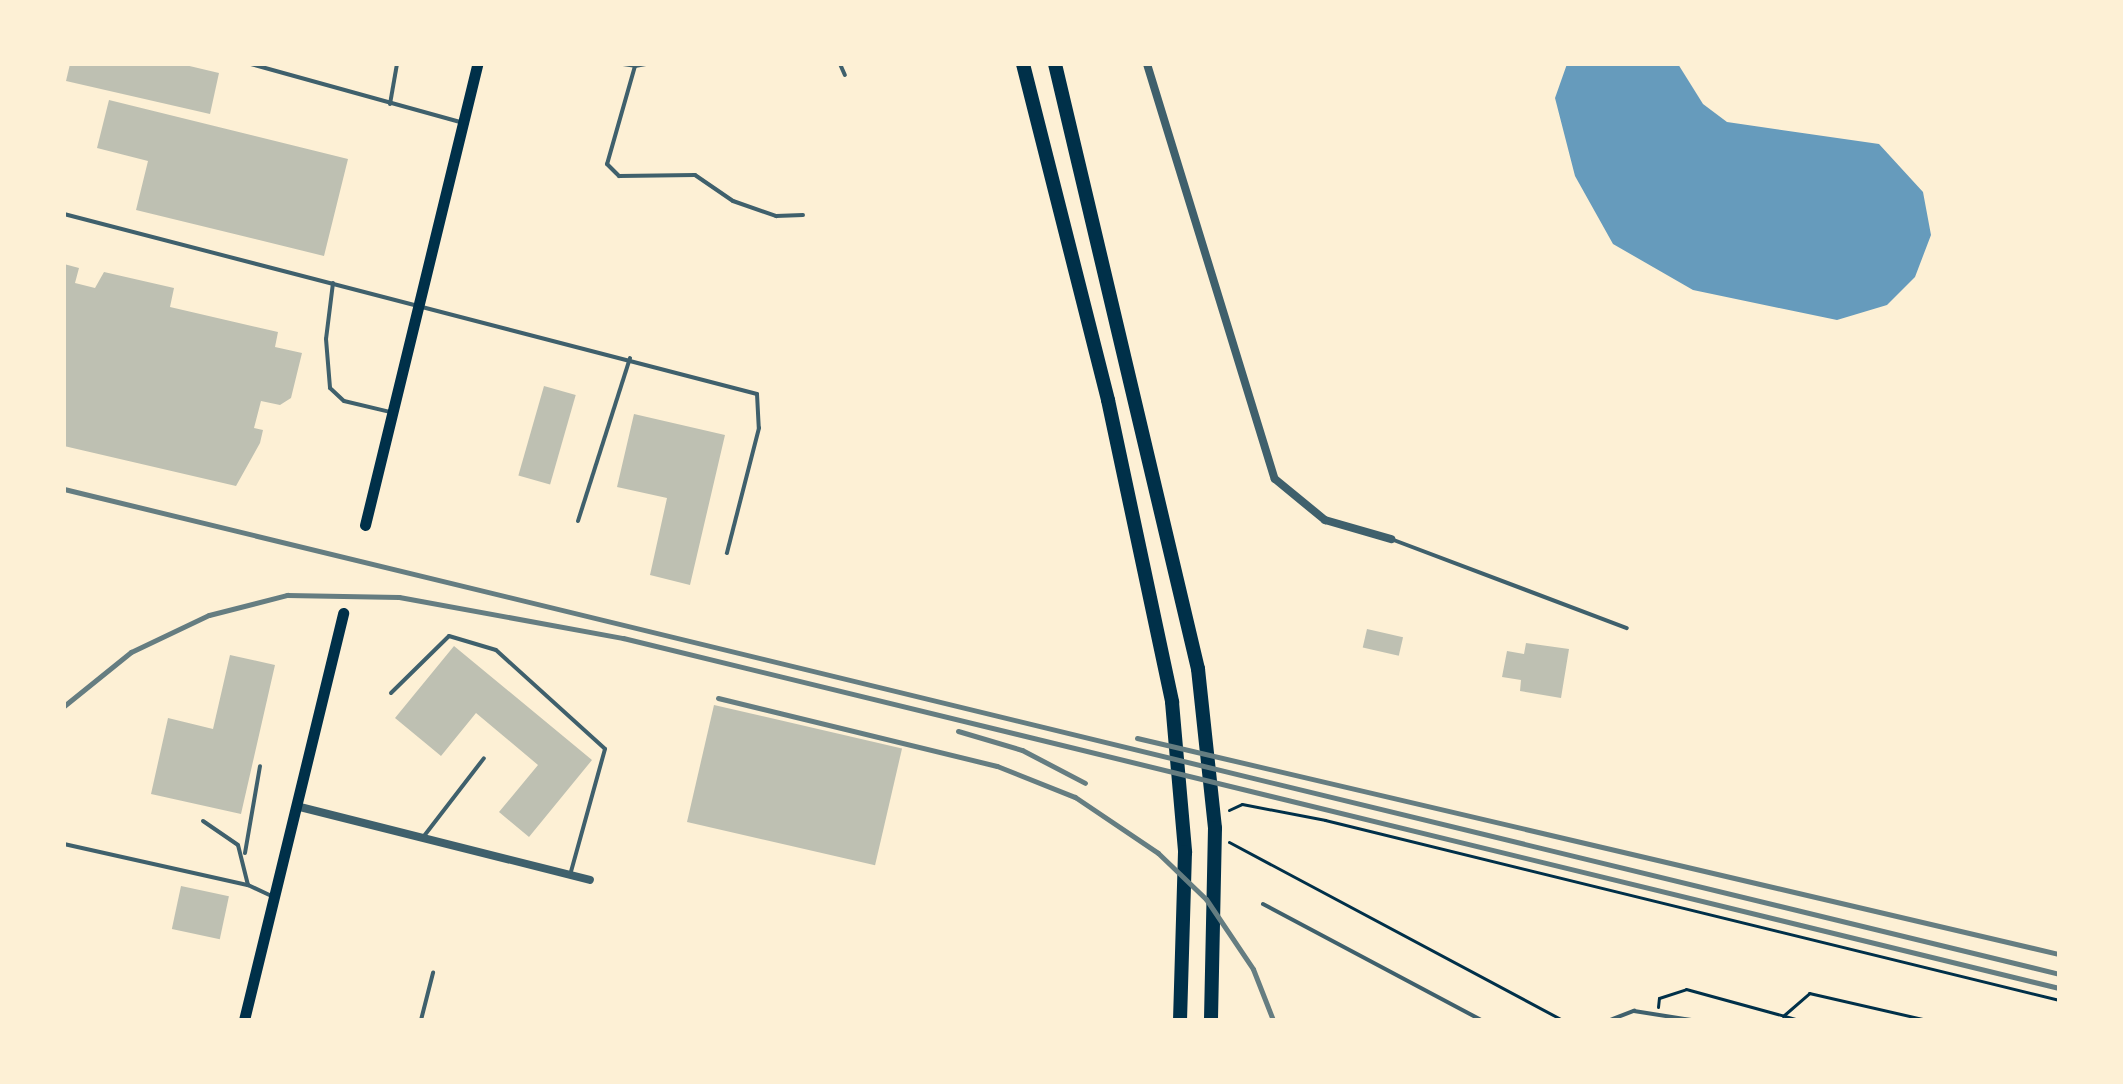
<!DOCTYPE html>
<html>
<head>
<meta charset="utf-8">
<style>
	body { margin:0 }
	#map { position:relative; width:2123px; height:1084px; overflow:hidden; background:#fdf0d5; font-family:Ubuntu,sans-serif }
	div>[style] { position:absolute }
	.water>* { inset:0; background:#669bbc }
	.building>* { inset:0; background:#bec0b2; transform-origin:0 0 }
	.path>* { height:3px; margin:-1.5px; padding:0 1.5px; transform-origin:1.5px; border-radius:1.5px; background:#003049 }
	.service>* { height:4px; margin:-2px; padding:0 2px; transform-origin:2px; border-radius:2px; background:#3f606c }
	.minor>* { height:8px; margin:-4px; padding:0 4px; transform-origin:4px; border-radius:4px; background:#3f606c }
	.secondary>* { height:11px; margin:-5.5px; padding:0 5.5px; transform-origin:5.5px; border-radius:5.5px; background:#003049 }
	.motorway>* { height:14px; margin:-7px; padding:0 7px; transform-origin:7px; border-radius:7px; background:#003049 }
	.rail>* { height:5px; margin:-2.5px; padding:0 2.5px; transform-origin:2.5px; border-radius:2.5px; background:#657d81 }
	span { translate:-50% -50%; white-space:nowrap; text-align:center; line-height:1.15; -webkit-text-stroke:8px #fdf0d5; paint-order:stroke }
	.frame { position:absolute; inset:0; border:66px solid #fdf0d5; pointer-events:none }
</style>
</head>
<body>
<div id="map">
	<div class="water">
		<i style="clip-path:polygon(1567px 64px,1678px 64px,1703px 104px,1727px 122px,1879px 144px,1923px 192px,1931px 235px,1915px 277px,1887px 305px,1837px 320px,1693px 290px,1613px 244px,1575px 176px,1555px 98px)"></i>
	</div>
	<div class="building">
		<i style="clip-path:polygon(70px 64px,181px 64px,219px 73px,210px 114px,66px 81px)"></i>
		<i style="clip-path:polygon(109px 100px,348px 159px,324px 256px,136px 210px,148px 161px,97px 148px)"></i>
		<i style="clip-path:polygon(64px 264px,79px 268px,75px 283px,95px 288px,104px 272px,174px 288px,170px 307px,278px 332px,275px 347px,302px 353px,291px 398px,280px 405px,261px 401px,254px 428px,263px 430px,260px 443px,236px 486px,64px 446px)"></i>
		<i style="left:544px;top:386px;width:33px;height:93px;rotate:16deg"></i>
		<i style="clip-path:polygon(634px 414px,725px 435px,690px 585px,650px 575px,667px 498px,617px 487px)"></i>
		<i style="left:1367px;top:629px;width:37px;height:19px;rotate:13deg"></i>
		<i style="clip-path:polygon(1526px 643px,1569px 649px,1561px 698px,1520px 691px,1521px 680px,1502px 677px,1507px 651px,1524px 654px)"></i>
		<i style="clip-path:polygon(454px 646px,592px 760px,529px 837px,499px 812px,538px 765px,476px 713px,441px 756px,395px 718px)"></i>
		<i style="clip-path:polygon(230px 655px,275px 665px,241px 814px,151px 794px,168px 718px,213px 729px)"></i>
		<i style="left:714px;top:705px;width:193px;height:120px;rotate:13deg"></i>
		<i style="left:181px;top:886px;width:49px;height:44px;rotate:12deg"></i>
	</div>
	<div class="path">
		<i style="left:1229px;top:810px;width:14px;rotate:-25deg"></i>
		<i style="left:1242px;top:804px;width:85px;rotate:10.9deg"></i>
		<i style="left:1325px;top:820px;width:756px;rotate:13.78deg"></i>
		<i style="left:1229px;top:842px;width:378px;rotate:28.1deg"></i>
		<i style="left:1658px;top:1007px;width:9px;rotate:-84deg"></i>
		<i style="left:1659px;top:998px;width:28px;rotate:-18deg"></i>
		<i style="left:1686px;top:989px;width:117px;rotate:15.3deg"></i>
		<i style="left:1783px;top:1016px;width:35px;rotate:-41deg"></i>
		<i style="left:1809px;top:993px;width:121px;rotate:12.9deg"></i>
	</div>
	<div class="service">
		<i style="left:251px;top:64px;width:217px;rotate:15.5deg"></i>
		<i style="left:623px;top:64px;width:12px;rotate:9deg"></i>
		<i style="left:635px;top:66px;width:102px;rotate:105.9deg"></i>
		<i style="left:607px;top:164px;width:17px;rotate:45deg"></i>
		<i style="left:619px;top:176px;width:76px;rotate:-0.8deg"></i>
		<i style="left:695px;top:175px;width:46px;rotate:34.4deg"></i>
		<i style="left:733px;top:201px;width:46px;rotate:19.2deg"></i>
		<i style="left:776px;top:216px;width:27px;rotate:-2deg"></i>
		<i style="left:840px;top:64px;width:12px;rotate:66deg"></i>
		<i style="left:635px;top:66px;width:11px;rotate:-10deg"></i>
		<i style="left:390px;top:104px;width:41px;rotate:-80.1deg"></i>
		<i style="left:64px;top:214px;width:716px;rotate:14.56deg"></i>
		<i style="left:757px;top:394px;width:34px;rotate:87deg"></i>
		<i style="left:759px;top:428px;width:129px;rotate:104.4deg"></i>
		<i style="left:333px;top:283px;width:56px;rotate:97.1deg"></i>
		<i style="left:326px;top:339px;width:49px;rotate:85.3deg"></i>
		<i style="left:330px;top:388px;width:19px;rotate:43deg"></i>
		<i style="left:344px;top:401px;width:47px;rotate:13.4deg"></i>
		<i style="left:578px;top:521px;width:171px;rotate:-72.3deg"></i>
		<i style="left:1391px;top:539px;width:252px;rotate:20.7deg"></i>
		<i style="left:391px;top:693px;width:81px;rotate:-44.5deg"></i>
		<i style="left:449px;top:636px;width:49px;rotate:16.6deg"></i>
		<i style="left:496px;top:650px;width:147px;rotate:42.2deg"></i>
		<i style="left:605px;top:749px;width:131px;rotate:105.5deg"></i>
		<i style="left:203px;top:821px;width:42px;rotate:34.4deg"></i>
		<i style="left:238px;top:845px;width:41px;rotate:76deg"></i>
		<i style="left:248px;top:885px;width:26px;rotate:25deg"></i>
		<i style="left:424px;top:836px;width:98px;rotate:-52.4deg"></i>
		<i style="left:64px;top:844px;width:189px;rotate:12.6deg"></i>
		<i style="left:245px;top:853px;width:88px;rotate:-80.2deg"></i>
		<i style="left:1263px;top:904px;width:247px;rotate:28deg"></i>
		<i style="left:421px;top:1020px;width:49px;rotate:-75.7deg"></i>
		<i style="left:1610px;top:1020px;width:26px;rotate:-21deg"></i>
		<i style="left:1634px;top:1011px;width:58px;rotate:9deg"></i>
	</div>
	<div class="minor">
		<i style="left:1147px;top:64px;width:434px;rotate:72.9deg"></i>
		<i style="left:1275px;top:479px;width:65px;rotate:39.4deg"></i>
		<i style="left:1325px;top:520px;width:69px;rotate:16.1deg"></i>
		<i style="left:296px;top:806px;width:303px;rotate:14.1deg"></i>
	</div>
	<div class="secondary">
		<i style="left:365px;top:525px;width:474px;rotate:-76.3deg"></i>
		<i style="left:244px;top:1020px;width:419px;rotate:-76.3deg"></i>
	</div>
	<div class="motorway">
		<i style="left:1023px;top:64px;width:347px;rotate:75.8deg"></i>
		<i style="left:1108px;top:400px;width:309px;rotate:78deg"></i>
		<i style="left:1172px;top:702px;width:151px;rotate:85deg"></i>
		<i style="left:1185px;top:852px;width:168px;rotate:91.7deg"></i>
		<i style="left:1055px;top:64px;width:622px;rotate:76.7deg"></i>
		<i style="left:1198px;top:669px;width:160px;rotate:83.9deg"></i>
		<i style="left:1215px;top:828px;width:192px;rotate:91.2deg"></i>
	</div>
	<div class="rail">
		<i style="left:64px;top:489px;width:2053px;rotate:13.66deg"></i>
		<i style="left:718px;top:698px;width:287px;rotate:13.7deg"></i>
		<i style="left:997px;top:766px;width:84px;rotate:21.7deg"></i>
		<i style="left:1075px;top:797px;width:100px;rotate:34deg"></i>
		<i style="left:1158px;top:853px;width:66px;rotate:43.8deg"></i>
		<i style="left:1206px;top:899px;width:84px;rotate:56.1deg"></i>
		<i style="left:1253px;top:969px;width:55px;rotate:68.6deg"></i>
		<i style="left:64px;top:706px;width:86px;rotate:-38.9deg"></i>
		<i style="left:131px;top:652px;width:86px;rotate:-25.4deg"></i>
		<i style="left:209px;top:615px;width:81px;rotate:-14.4deg"></i>
		<i style="left:287px;top:595px;width:112px;rotate:1deg"></i>
		<i style="left:399px;top:597px;width:228px;rotate:10.4deg"></i>
		<i style="left:623px;top:638px;width:1478px;rotate:13.7deg"></i>
		<i style="left:958px;top:731px;width:67px;rotate:16.5deg"></i>
		<i style="left:1022px;top:750px;width:71px;rotate:27.6deg"></i>
		<i style="left:1137px;top:738px;width:947px;rotate:13.19deg"></i>
	</div>
	<div class="frame"></div>
</div>
</body>
</html>
